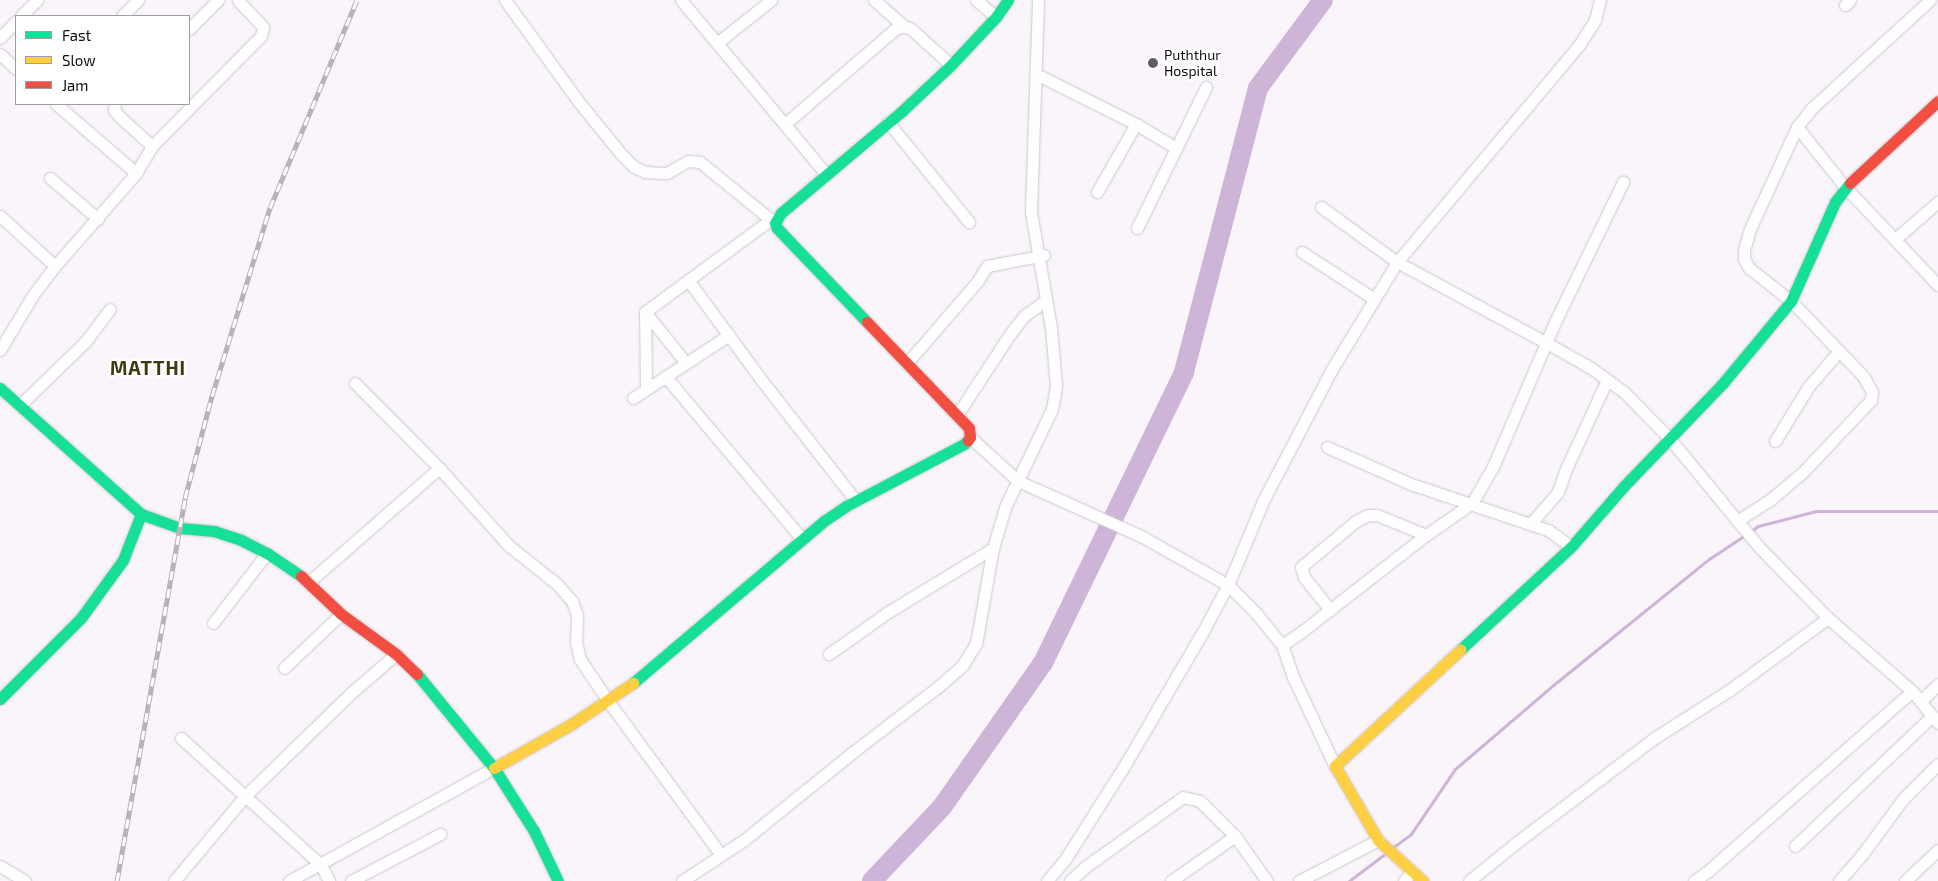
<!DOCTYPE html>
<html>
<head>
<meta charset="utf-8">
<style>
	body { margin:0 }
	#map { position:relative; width:1938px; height:881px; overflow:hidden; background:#f9f5fa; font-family:"Exo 2",sans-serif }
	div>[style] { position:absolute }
	.stream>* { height:3px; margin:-1.5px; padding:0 1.5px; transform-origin:1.5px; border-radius:1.5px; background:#ceb5d8 }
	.river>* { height:20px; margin:-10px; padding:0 10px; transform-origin:10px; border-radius:10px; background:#ceb5d8 }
	.roads { filter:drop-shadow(0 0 1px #ccc7cf) drop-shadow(0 0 1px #ccc7cf) }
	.street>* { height:11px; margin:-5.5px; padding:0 5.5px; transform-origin:5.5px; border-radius:5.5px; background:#fefefe }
	.fast>* { height:11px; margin:-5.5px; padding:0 5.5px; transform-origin:5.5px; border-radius:5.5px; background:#16e098 }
	.slow>* { height:11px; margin:-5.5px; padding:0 5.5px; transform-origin:5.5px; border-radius:5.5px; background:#ffcf43 }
	.jam>* { height:11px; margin:-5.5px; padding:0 5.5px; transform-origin:5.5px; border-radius:5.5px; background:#f24e42 }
	.rail>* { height:5px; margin-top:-2.5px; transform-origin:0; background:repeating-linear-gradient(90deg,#fff 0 9px,#b6b4b7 0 18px); box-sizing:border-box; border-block:1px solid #b6b4b7 }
	.dots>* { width:14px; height:14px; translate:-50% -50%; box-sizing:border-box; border:2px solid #fff; border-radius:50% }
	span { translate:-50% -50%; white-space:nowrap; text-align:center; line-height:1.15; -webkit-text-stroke:5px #fff; paint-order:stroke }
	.poi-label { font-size:14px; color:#110b14 }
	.left { translate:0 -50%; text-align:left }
	.district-label { font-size:19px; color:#3c3a11; font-weight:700; letter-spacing:1px }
	.legend { position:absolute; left:15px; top:15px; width:175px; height:90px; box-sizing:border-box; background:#fff; border:1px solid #a09da1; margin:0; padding:6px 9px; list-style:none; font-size:15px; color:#110b14 }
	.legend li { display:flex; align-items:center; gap:10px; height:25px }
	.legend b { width:25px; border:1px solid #a09da1 }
</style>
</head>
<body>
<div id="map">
	<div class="stream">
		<i style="left:1750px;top:532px;width:10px;rotate:-37deg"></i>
		<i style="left:1758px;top:526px;width:60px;rotate:-14.5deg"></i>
		<i style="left:1816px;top:511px;width:122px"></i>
		<i style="left:1392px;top:848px;width:24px;rotate:-36deg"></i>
		<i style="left:1411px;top:834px;width:78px;rotate:-55.9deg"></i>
		<i style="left:1455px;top:769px;width:134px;rotate:-40.5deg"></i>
		<i style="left:1557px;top:682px;width:196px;rotate:-39deg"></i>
		<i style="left:1709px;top:559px;width:43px;rotate:-33.7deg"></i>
		<i style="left:1349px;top:881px;width:46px;rotate:-37.1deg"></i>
	</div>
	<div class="river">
		<i style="left:872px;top:881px;width:102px;rotate:-46.6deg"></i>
		<i style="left:942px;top:807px;width:176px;rotate:-55deg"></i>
		<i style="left:1043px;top:663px;width:323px;rotate:-64.1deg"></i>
		<i style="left:1184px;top:372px;width:293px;rotate:-75.4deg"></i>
		<i style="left:1258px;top:88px;width:109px;rotate:-53.5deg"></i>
	</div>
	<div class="roads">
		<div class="street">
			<i style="left:505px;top:0;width:125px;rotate:54.1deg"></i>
			<i style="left:578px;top:101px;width:68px;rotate:50.9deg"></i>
			<i style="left:621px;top:154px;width:18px;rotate:45deg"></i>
			<i style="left:634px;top:167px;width:12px;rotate:24deg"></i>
			<i style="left:645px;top:172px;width:22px;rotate:3deg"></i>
			<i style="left:667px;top:173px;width:24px;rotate:-30deg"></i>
			<i style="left:688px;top:161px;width:12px;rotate:5deg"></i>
			<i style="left:700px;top:162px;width:97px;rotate:39.1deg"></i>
			<i style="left:681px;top:0;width:226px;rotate:50.2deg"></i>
			<i style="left:874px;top:0;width:40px;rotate:41deg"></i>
			<i style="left:976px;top:0;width:26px;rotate:40deg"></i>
			<i style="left:1845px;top:5px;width:7px;rotate:-45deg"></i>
			<i style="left:21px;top:16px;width:23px;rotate:-45deg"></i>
			<i style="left:122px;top:16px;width:23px;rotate:-45deg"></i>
			<i style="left:189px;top:29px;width:41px;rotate:-45deg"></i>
			<i style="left:0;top:38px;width:23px;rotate:-47deg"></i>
			<i style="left:717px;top:43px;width:69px;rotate:-38.5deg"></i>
			<i style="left:0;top:54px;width:22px;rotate:43deg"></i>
			<i style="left:1036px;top:74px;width:112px;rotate:26.6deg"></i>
			<i style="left:1136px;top:124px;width:47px;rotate:31deg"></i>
			<i style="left:56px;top:104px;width:106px;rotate:40.8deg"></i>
			<i style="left:115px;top:104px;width:6px;rotate:99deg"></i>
			<i style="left:114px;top:110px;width:9px;rotate:49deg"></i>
			<i style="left:120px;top:117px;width:43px;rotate:42.2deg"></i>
			<i style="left:888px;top:122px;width:129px;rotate:51deg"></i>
			<i style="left:785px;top:124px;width:145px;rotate:-40.8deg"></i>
			<i style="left:895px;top:29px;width:9px;rotate:-18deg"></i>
			<i style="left:904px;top:26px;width:8px;rotate:23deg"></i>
			<i style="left:911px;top:29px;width:54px;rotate:42deg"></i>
			<i style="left:1797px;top:127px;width:77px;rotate:51.3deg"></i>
			<i style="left:1845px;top:187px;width:135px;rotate:46.5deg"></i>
			<i style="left:50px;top:178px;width:63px;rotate:40.5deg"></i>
			<i style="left:1097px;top:192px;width:78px;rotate:-60.2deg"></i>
			<i style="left:1321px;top:207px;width:94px;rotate:35.9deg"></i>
			<i style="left:1397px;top:262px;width:170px;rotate:28.4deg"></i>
			<i style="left:1547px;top:343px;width:51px;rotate:29.6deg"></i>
			<i style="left:1591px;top:368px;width:41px;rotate:36deg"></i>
			<i style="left:1624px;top:392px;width:66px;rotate:45.6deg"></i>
			<i style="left:1670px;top:439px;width:140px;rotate:50.5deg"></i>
			<i style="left:1759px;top:547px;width:99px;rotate:45.8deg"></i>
			<i style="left:1828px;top:618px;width:111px;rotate:41deg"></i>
			<i style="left:1912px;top:691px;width:41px;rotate:50.9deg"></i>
			<i style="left:0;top:216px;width:74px;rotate:42.3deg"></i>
			<i style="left:1137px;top:228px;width:157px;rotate:-63.9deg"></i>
			<i style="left:1895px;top:239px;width:57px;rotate:-40.7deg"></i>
			<i style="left:1302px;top:252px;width:86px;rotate:33.1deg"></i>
			<i style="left:688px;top:280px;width:127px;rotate:53.7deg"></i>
			<i style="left:763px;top:382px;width:151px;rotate:52deg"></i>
			<i style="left:645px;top:312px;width:65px;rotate:51.2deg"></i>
			<i style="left:0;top:350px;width:64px;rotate:-59deg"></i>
			<i style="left:33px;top:295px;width:36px;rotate:-53deg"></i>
			<i style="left:55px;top:266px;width:123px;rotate:-48.9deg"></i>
			<i style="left:136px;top:173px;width:31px;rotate:-59deg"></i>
			<i style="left:152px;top:146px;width:155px;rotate:-45.3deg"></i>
			<i style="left:261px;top:36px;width:9px;rotate:-77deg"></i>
			<i style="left:263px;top:27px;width:37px;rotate:-133deg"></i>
			<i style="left:907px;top:363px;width:107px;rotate:-49.2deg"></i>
			<i style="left:977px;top:282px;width:19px;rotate:-58deg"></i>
			<i style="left:987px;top:266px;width:58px;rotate:-10.9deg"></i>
			<i style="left:666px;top:377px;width:212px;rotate:50deg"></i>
			<i style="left:355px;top:383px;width:120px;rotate:45.3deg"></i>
			<i style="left:439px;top:468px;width:103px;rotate:48.1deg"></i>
			<i style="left:508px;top:545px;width:63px;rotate:38.5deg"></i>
			<i style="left:557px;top:584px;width:23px;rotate:49deg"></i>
			<i style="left:572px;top:601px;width:15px;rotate:70deg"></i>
			<i style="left:577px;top:615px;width:27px;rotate:92deg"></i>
			<i style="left:576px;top:642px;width:17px;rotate:77deg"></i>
			<i style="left:580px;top:659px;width:50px;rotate:56.3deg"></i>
			<i style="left:608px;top:701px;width:191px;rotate:53.7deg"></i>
			<i style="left:646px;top:389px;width:77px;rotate:-90.7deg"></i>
			<i style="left:645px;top:312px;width:157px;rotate:-36.4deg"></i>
			<i style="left:633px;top:398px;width:115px;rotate:-33.3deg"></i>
			<i style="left:20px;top:405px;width:91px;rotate:-44.1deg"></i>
			<i style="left:85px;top:342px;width:41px;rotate:-52.9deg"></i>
			<i style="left:957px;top:415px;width:97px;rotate:-56.8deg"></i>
			<i style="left:1010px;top:334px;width:23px;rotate:-52deg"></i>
			<i style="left:1024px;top:316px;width:27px;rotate:-36deg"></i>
			<i style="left:970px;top:437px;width:65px;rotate:42.5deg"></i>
			<i style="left:1018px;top:481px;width:135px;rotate:24.1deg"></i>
			<i style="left:1141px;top:536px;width:100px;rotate:29.4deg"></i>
			<i style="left:1228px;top:585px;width:38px;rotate:45deg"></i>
			<i style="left:1255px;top:612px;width:43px;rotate:50.7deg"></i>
			<i style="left:1282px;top:645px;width:36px;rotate:71deg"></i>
			<i style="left:1294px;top:679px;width:96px;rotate:64.8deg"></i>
			<i style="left:1775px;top:441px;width:65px;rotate:-58.3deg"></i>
			<i style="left:1809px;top:386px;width:46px;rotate:-49.4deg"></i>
			<i style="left:1327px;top:447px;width:92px;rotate:23.8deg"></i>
			<i style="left:1411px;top:484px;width:145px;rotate:18.6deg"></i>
			<i style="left:1548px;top:530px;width:29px;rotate:36deg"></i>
			<i style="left:1737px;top:521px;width:40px;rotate:-32.9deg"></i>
			<i style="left:1771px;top:499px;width:40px;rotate:-40deg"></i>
			<i style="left:1802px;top:473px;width:100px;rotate:-46.6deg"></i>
			<i style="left:1871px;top:400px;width:8px;rotate:-83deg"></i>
			<i style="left:1872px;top:392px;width:18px;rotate:-119deg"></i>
			<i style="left:1863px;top:376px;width:104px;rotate:-133.8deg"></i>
			<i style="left:1791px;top:301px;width:53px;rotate:-141.8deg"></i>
			<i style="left:1749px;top:268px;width:10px;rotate:-119deg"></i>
			<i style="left:1744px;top:259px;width:9px;rotate:-90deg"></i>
			<i style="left:1744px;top:250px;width:22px;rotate:-74deg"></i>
			<i style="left:1750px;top:229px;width:112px;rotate:-65.3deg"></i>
			<i style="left:1797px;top:127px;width:24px;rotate:-52deg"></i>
			<i style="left:1812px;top:108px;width:160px;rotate:-42.5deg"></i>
			<i style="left:1531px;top:523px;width:41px;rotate:-48.9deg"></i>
			<i style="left:1558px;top:492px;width:24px;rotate:-71deg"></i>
			<i style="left:1566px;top:469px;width:98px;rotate:-65.3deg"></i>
			<i style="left:309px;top:582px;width:173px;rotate:-41.2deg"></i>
			<i style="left:1330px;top:610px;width:42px;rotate:-128.2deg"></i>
			<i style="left:1304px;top:577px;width:10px;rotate:-107deg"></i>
			<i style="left:1301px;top:567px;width:72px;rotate:-39.9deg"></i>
			<i style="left:1356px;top:521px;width:13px;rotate:-27deg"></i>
			<i style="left:1368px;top:515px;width:9px"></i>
			<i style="left:1377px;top:515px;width:53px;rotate:22.2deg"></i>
			<i style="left:213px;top:623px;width:88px;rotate:-52.4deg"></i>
			<i style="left:1282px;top:645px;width:22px;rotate:-34deg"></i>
			<i style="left:1300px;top:633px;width:160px;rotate:-37.9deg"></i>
			<i style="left:1426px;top:535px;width:56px;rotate:-34.8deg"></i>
			<i style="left:1472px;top:503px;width:39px;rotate:-60deg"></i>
			<i style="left:1492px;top:469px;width:160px;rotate:-66.8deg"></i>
			<i style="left:1555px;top:322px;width:156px;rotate:-64.1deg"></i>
			<i style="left:829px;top:654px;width:69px;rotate:-35.5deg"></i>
			<i style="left:885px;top:614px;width:127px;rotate:-31.4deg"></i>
			<i style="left:284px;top:668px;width:79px;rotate:-43.5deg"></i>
			<i style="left:1921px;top:701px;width:24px;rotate:-45deg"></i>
			<i style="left:181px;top:738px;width:189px;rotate:42.2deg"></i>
			<i style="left:321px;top:865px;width:18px;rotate:63deg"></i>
			<i style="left:1795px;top:846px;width:189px;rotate:-43.5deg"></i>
			<i style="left:0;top:866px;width:29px;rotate:31deg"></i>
			<i style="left:174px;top:881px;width:111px;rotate:-50.1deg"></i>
			<i style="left:245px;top:796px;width:146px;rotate:-44.2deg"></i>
			<i style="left:350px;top:694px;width:61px;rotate:-41deg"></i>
			<i style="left:289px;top:881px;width:234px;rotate:-28.9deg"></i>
			<i style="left:351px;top:881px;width:101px;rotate:-27.8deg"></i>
			<i style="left:682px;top:881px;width:74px;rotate:-33.5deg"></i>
			<i style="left:744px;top:840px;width:140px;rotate:-38.9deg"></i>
			<i style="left:853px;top:752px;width:108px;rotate:-37.5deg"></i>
			<i style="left:939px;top:686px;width:30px;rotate:-41deg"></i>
			<i style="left:962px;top:666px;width:26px;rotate:-58deg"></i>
			<i style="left:976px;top:644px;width:97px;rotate:-80deg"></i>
			<i style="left:993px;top:548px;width:45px;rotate:-73.2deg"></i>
			<i style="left:1006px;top:505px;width:106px;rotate:-64.4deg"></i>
			<i style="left:1052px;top:409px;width:23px;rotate:-80deg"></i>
			<i style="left:1056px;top:386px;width:58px;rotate:-94.9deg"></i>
			<i style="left:1051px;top:328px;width:118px;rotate:-99.8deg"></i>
			<i style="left:1031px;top:212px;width:212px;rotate:-88.1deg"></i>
			<i style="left:1047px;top:881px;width:30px;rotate:-50deg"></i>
			<i style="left:1066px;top:858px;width:112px;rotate:-57.7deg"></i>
			<i style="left:1126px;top:763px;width:151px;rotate:-59.7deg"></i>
			<i style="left:1202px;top:633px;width:55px;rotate:-61.6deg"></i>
			<i style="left:1228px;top:585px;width:93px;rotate:-67.3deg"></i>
			<i style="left:1264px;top:499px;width:147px;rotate:-62.4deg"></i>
			<i style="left:1332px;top:369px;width:125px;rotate:-58.7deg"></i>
			<i style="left:1397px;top:262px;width:283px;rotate:-50deg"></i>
			<i style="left:1579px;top:45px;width:30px;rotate:-57deg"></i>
			<i style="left:1595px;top:20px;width:21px;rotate:-76deg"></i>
			<i style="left:1070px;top:881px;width:21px;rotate:-43deg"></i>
			<i style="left:1085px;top:867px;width:120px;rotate:-35.5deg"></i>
			<i style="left:1183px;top:797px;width:17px;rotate:13deg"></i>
			<i style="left:1200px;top:801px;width:49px;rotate:45deg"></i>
			<i style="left:1235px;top:836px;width:55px;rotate:54.6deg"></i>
			<i style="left:1171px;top:881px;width:78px;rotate:-35.1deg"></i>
			<i style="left:1299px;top:881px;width:89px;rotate:-27.4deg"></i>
			<i style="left:1404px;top:881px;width:13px;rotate:-51deg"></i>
			<i style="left:1469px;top:881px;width:62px;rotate:-39.1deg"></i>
			<i style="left:1517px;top:842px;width:174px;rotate:-37.1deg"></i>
			<i style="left:1656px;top:737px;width:89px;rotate:-32.6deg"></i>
			<i style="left:1731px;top:689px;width:120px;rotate:-36.2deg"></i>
			<i style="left:1694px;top:881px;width:16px;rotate:-35deg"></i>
			<i style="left:1707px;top:872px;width:273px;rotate:-41.4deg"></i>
			<i style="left:1839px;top:881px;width:33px;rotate:-49deg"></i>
			<i style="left:1861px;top:856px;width:71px;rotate:-53.6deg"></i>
			<i style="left:1903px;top:799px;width:49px;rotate:-45deg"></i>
			<i style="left:1905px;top:881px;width:45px;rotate:-43.2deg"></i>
		</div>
		<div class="fast">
			<i style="left:867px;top:322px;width:130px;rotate:-133.8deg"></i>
			<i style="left:777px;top:228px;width:5px;rotate:-112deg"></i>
			<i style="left:775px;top:223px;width:12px;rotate:-59deg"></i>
			<i style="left:781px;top:213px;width:157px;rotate:-40.1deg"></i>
			<i style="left:901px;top:112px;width:69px;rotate:-43.2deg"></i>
			<i style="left:951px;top:65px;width:66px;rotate:-46.8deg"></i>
			<i style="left:996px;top:17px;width:21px;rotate:-55deg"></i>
			<i style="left:0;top:388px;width:189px;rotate:41.8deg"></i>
			<i style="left:141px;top:514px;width:41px;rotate:19.7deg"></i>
			<i style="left:180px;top:528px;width:34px;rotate:5deg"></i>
			<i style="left:214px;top:531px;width:28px;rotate:18deg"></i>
			<i style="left:241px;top:540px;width:29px;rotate:27deg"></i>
			<i style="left:267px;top:553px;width:41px;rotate:34.1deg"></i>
			<i style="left:1460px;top:650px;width:151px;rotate:-42.9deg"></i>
			<i style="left:1571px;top:547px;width:81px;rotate:-49deg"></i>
			<i style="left:1624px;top:486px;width:143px;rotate:-46.1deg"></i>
			<i style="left:1723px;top:383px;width:107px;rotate:-50.3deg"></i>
			<i style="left:1791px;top:301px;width:108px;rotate:-66deg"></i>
			<i style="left:1835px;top:202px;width:24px;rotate:-52deg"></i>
			<i style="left:417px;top:674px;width:122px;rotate:50.7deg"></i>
			<i style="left:494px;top:768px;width:75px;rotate:57.6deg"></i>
			<i style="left:534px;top:831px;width:55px;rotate:64.4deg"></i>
			<i style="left:633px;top:683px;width:250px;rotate:-40.3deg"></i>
			<i style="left:824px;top:521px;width:27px;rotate:-34deg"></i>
			<i style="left:846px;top:506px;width:133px;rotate:-27.7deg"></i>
			<i style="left:964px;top:444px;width:6px;rotate:-45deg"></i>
			<i style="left:0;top:699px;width:115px;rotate:-45deg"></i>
			<i style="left:81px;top:618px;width:72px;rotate:-54.1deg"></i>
			<i style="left:123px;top:560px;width:49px;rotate:-68.6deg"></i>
		</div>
		<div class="slow">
			<i style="left:494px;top:768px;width:87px;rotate:-29.5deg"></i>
			<i style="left:570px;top:725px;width:76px;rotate:-33.7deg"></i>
			<i style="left:1423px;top:881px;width:61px;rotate:-137.7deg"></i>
			<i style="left:1378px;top:840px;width:86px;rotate:-120.2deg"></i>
			<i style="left:1335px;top:766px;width:171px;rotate:-42.9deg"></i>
		</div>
		<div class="jam">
			<i style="left:1850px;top:183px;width:120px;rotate:-43deg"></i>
			<i style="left:867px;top:322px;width:147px;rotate:46.1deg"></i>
			<i style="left:969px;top:428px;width:9px;rotate:84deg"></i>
			<i style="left:970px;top:437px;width:4px;rotate:124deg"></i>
			<i style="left:301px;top:576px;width:55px;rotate:43.5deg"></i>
			<i style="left:341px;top:614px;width:68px;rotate:36deg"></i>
			<i style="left:396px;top:654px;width:29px;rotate:44deg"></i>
		</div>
	</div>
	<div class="rail">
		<i style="left:117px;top:881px;width:389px;rotate:-79.9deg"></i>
		<i style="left:185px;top:498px;width:106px;rotate:-75.2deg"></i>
		<i style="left:212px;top:396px;width:197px;rotate:-72.9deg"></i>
		<i style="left:270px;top:208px;width:225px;rotate:-67.3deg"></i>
	</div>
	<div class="dots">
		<i style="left:1153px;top:63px;background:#625d64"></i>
	</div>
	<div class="poi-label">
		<span class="left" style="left:1164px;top:63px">Puththur<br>Hospital</span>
	</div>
	<div class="district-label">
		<span style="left:148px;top:368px">MATTHI</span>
	</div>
	<ul class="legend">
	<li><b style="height:6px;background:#16e098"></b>Fast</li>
	<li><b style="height:6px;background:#ffcf43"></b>Slow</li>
	<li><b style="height:6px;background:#f24e42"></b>Jam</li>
	</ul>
</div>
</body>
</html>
